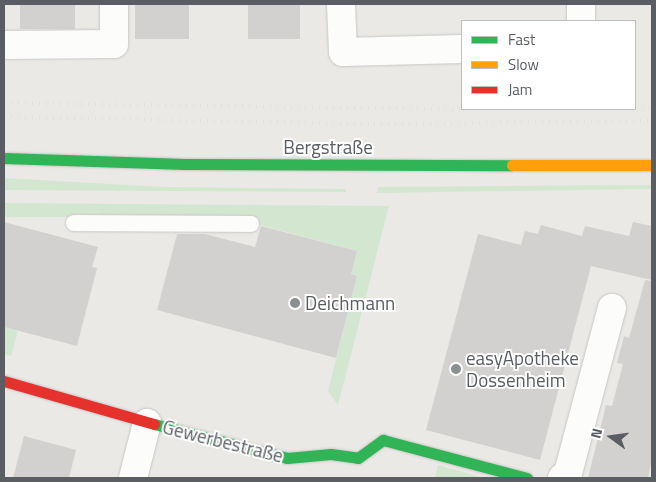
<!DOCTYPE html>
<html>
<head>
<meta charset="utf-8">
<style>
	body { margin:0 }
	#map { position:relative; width:656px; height:482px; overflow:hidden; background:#eae9e5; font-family:"Titillium Web",sans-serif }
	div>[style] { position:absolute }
	.green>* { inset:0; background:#d3e7d0 }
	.building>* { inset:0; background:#d2d1cf; transform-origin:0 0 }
	.roads { filter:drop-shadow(0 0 1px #c7c7c7) drop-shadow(0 0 1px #c7c7c7) }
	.lane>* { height:16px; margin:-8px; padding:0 8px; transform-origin:8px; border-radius:8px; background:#fcfcfb }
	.street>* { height:28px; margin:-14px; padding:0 14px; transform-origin:14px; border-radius:14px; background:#fcfcfb }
	.fast>* { height:11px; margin:-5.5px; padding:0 5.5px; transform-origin:5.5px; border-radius:5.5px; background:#30b455 }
	.slow>* { height:11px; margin:-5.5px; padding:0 5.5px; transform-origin:5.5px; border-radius:5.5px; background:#ff9f0a }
	.jam>* { height:11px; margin:-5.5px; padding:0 5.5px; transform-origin:5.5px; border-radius:5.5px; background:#e5322d }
	.rail>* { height:4px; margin-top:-2px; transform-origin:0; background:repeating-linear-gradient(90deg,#e2e1e2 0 1px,transparent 0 7px) }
	.dots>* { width:14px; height:14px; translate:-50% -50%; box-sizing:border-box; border:2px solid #fff; border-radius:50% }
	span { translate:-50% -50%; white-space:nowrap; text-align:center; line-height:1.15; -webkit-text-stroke:4px #fff; paint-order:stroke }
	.street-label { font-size:19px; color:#5a5e63 }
	.poi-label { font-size:19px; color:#5a5e63 }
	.left { translate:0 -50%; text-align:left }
	.frame { position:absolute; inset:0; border:5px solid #5a5e63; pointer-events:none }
	.legend { position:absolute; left:461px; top:20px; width:175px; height:90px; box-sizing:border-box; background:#fff; border:1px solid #bdbfc1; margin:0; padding:6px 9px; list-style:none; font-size:15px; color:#5a5e63 }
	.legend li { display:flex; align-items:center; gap:10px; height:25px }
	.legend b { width:25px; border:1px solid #bdbfc1 }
	.north { position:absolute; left:586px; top:412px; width:50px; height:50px; -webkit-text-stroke:4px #fff; paint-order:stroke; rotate:284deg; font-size:14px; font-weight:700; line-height:20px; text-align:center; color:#5a5e63 }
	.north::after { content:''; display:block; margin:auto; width:18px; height:22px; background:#5a5e63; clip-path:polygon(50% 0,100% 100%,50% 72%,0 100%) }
</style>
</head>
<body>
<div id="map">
	<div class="green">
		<i style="clip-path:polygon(4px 178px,164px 187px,346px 189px,346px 192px,4px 190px)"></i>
		<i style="clip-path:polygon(652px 185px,652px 189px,377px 193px,378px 187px)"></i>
		<i style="clip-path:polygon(4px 203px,389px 206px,338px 405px,328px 391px,357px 276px,351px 274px,357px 251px,260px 225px,187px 217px,4px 217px,4px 225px)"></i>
		<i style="clip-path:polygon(4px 327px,18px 331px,11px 356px,4px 354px)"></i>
		<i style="clip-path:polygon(438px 465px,484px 478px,435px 478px)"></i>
	</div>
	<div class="building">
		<i style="left:20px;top:4px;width:55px;height:25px"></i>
		<i style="left:135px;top:4px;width:54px;height:35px"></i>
		<i style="left:248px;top:4px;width:52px;height:35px"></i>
		<i style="clip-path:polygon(4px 222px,98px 247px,92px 267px,97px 268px,77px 346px,4px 327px)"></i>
		<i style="clip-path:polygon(633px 222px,652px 226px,652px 280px,591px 266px,540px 460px,426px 430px,478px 234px,521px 245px,525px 231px,538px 234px,541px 225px,582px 236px,585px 226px,629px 236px)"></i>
		<i style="clip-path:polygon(261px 226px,357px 251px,351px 274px,357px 276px,336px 358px,157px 310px,177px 234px,205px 234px,255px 247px)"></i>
		<i style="clip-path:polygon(645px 280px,652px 281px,652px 459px,648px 478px,588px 478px,606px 405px,612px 406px,623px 364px,617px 363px,624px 336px,629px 338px)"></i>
		<i style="clip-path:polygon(24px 436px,76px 450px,69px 478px,13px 478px)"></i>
	</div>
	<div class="roads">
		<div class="lane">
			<i style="left:74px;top:223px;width:177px;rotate:0.3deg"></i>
		</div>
		<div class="street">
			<i style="left:341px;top:4px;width:48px;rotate:87.6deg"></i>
			<i style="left:343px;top:52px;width:119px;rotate:-1.4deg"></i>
			<i style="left:581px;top:4px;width:17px;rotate:90deg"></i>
			<i style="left:4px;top:45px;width:110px;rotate:-0.5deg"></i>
			<i style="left:114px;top:44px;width:40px;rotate:-90deg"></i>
			<i style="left:133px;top:478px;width:57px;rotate:-75.7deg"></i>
			<i style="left:562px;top:478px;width:8px;rotate:-40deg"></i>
			<i style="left:568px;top:473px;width:171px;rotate:-75.1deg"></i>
		</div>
		<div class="fast">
			<i style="left:4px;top:158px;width:181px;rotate:1.9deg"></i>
			<i style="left:185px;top:164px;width:327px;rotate:0.2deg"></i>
			<i style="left:154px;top:424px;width:137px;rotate:14.3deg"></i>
			<i style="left:287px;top:458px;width:44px;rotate:-5.2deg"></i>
			<i style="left:331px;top:454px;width:27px;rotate:8deg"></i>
			<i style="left:358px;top:458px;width:31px;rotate:-36deg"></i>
			<i style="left:383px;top:440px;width:149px;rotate:14.8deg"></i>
		</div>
		<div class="slow">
			<i style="left:512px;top:165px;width:140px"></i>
		</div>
		<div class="jam">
			<i style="left:4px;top:381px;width:156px;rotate:16deg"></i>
		</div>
	</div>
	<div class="rail">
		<i style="left:4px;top:103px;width:458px;rotate:0.8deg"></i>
		<i style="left:635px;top:107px;width:17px"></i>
		<i style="left:4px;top:117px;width:370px;rotate:1.1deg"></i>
		<i style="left:374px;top:124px;width:278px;rotate:-0.6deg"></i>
	</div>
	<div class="dots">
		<i style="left:295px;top:303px;background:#8c8f90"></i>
		<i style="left:456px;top:369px;background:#8c8f90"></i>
	</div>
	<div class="street-label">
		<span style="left:328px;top:147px">Bergstraße</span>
		<span style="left:223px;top:441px;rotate:14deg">Gewerbestraße</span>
	</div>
	<div class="poi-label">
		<span class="left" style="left:305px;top:303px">Deichmann</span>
		<span class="left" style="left:466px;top:369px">easyApotheke<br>Dossenheim</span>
	</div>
	<div class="frame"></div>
	<ul class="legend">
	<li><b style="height:6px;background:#30b455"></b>Fast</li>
	<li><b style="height:6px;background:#ff9f0a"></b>Slow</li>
	<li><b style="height:6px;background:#e5322d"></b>Jam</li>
	</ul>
	<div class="north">N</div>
</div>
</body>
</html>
